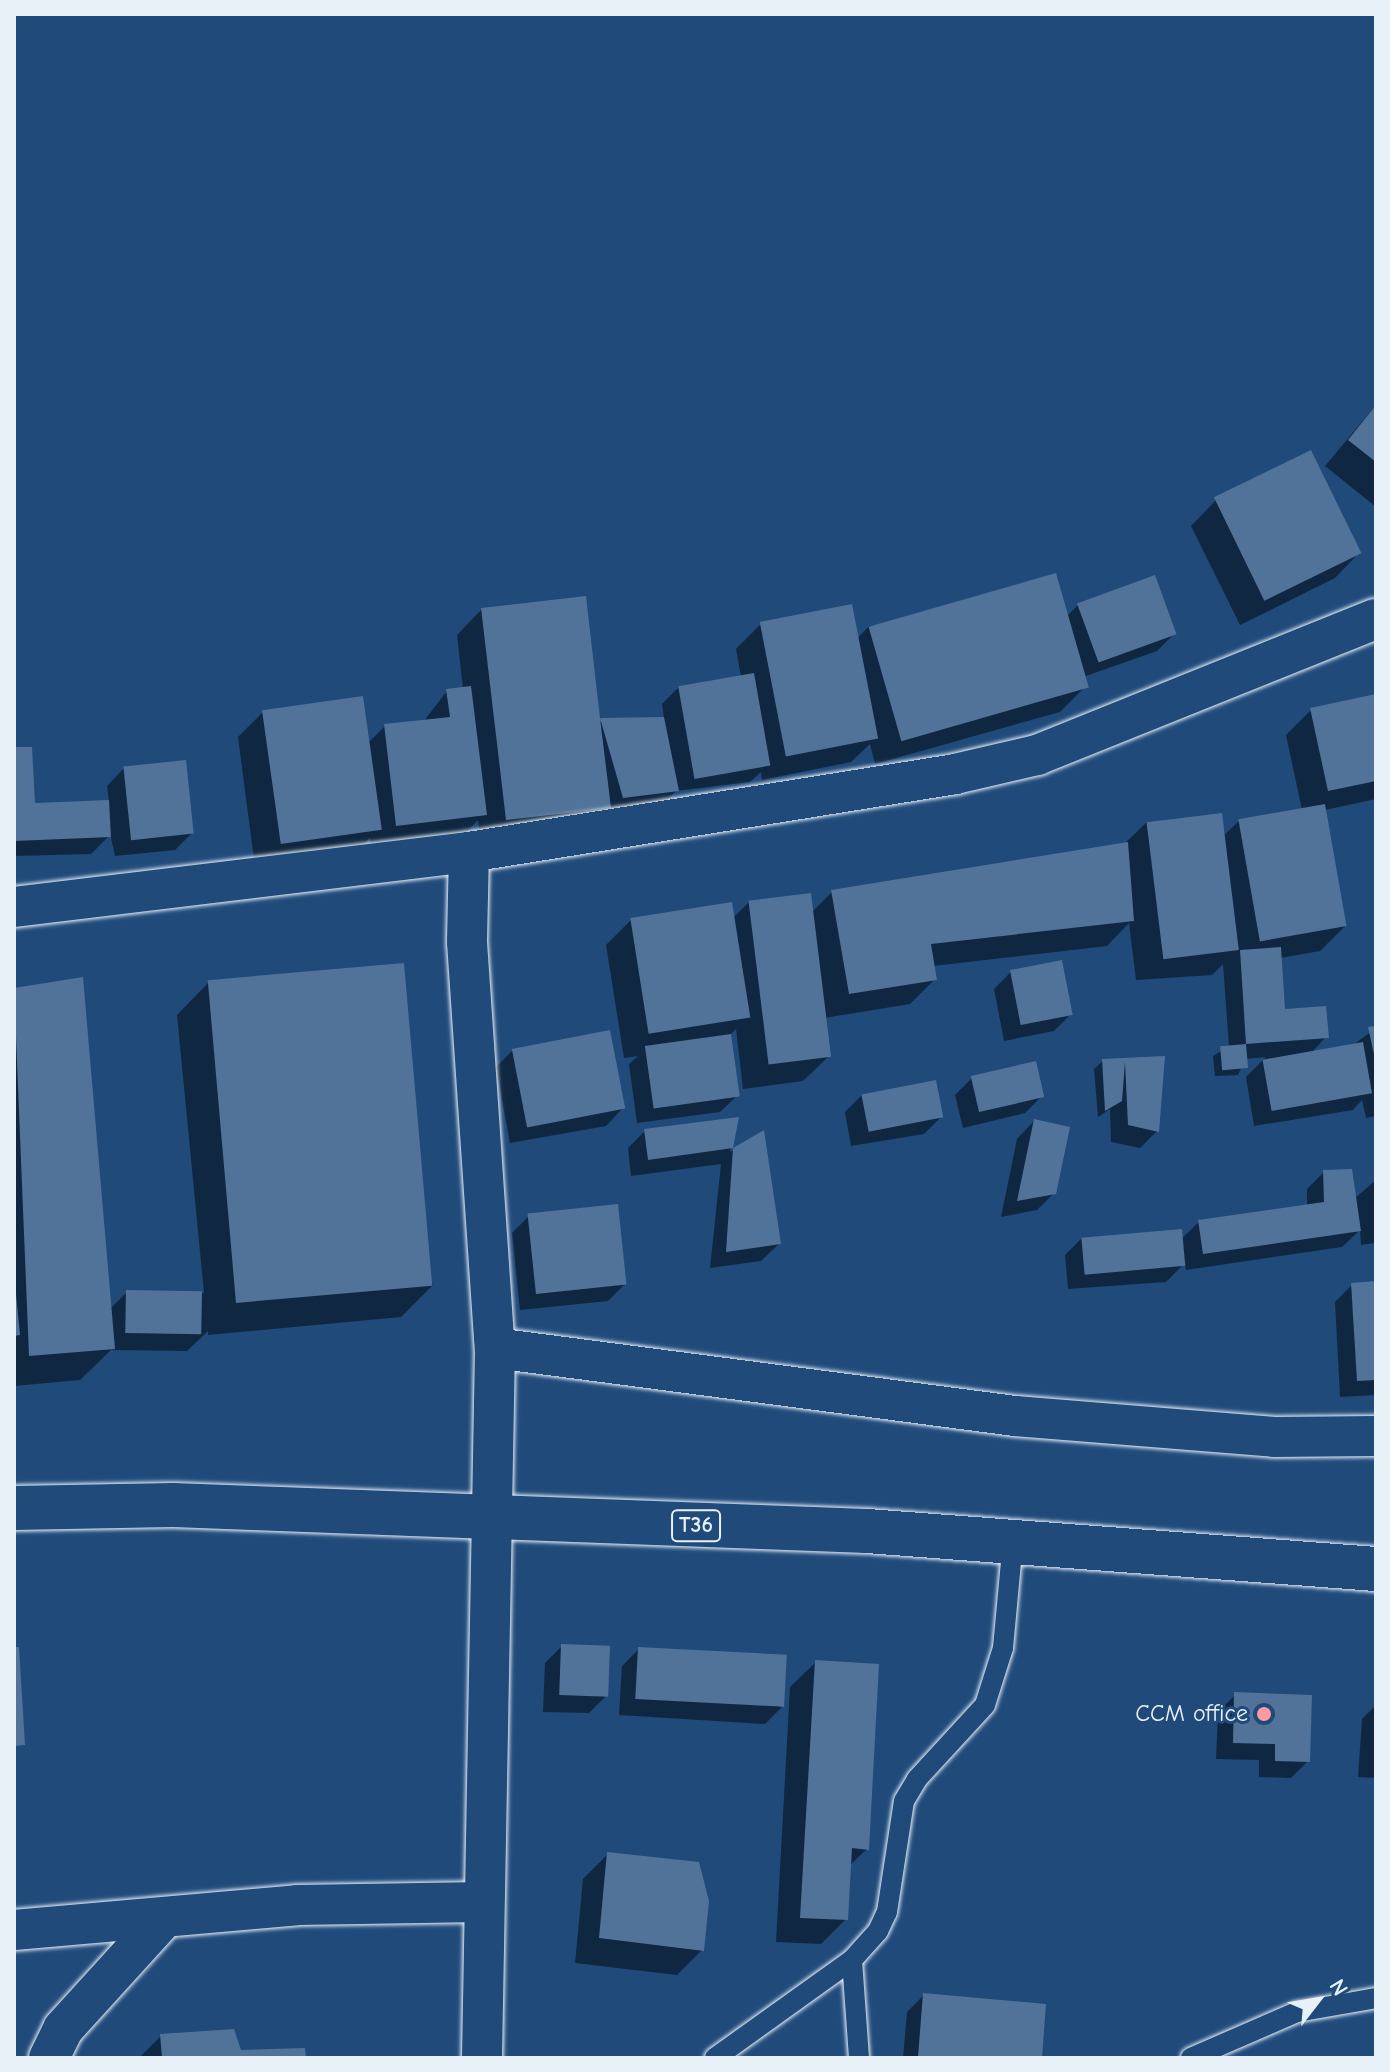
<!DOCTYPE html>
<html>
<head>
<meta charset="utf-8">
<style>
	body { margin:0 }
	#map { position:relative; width:1390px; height:2072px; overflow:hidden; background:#1f4a7a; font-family:"Comic Neue",sans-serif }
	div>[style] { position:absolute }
	.shadow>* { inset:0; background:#0007 }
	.building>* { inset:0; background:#517399; transform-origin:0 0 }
	.roads { filter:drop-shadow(0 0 2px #e8f1f8) drop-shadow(0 0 2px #e8f1f8) }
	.service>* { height:20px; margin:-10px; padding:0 10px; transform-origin:10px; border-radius:10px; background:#1f4a7a }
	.minor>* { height:40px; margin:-20px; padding:0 20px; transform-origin:20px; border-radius:20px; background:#1f4a7a }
	.trunk>* { height:44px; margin:-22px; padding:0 22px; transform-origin:22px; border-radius:22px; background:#1f4a7a }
	.dots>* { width:22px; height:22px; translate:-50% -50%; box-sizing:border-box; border:4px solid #1f4a7a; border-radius:50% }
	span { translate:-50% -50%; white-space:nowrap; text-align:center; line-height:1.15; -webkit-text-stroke:6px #1f4a7a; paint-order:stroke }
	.shield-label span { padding:2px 6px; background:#1f4a7a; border:2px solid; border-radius:6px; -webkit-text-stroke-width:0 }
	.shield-label { font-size:22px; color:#e8f1f8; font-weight:700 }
	.poi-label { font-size:24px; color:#e8f1f8 }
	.right { translate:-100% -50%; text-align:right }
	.frame { position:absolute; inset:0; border:16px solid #e8f1f8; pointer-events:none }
	.north { position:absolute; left:1278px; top:1960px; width:80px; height:80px; -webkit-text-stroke:6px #1f4a7a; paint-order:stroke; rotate:59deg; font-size:22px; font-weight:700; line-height:32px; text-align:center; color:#e8f1f8 }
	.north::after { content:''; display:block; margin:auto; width:28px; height:36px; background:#e8f1f8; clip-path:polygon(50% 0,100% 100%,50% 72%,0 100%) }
</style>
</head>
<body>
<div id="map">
	<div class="shadow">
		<i style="clip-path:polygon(1376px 405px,1376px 507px,1325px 466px)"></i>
		<i style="clip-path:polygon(1216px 500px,1360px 552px,1335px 578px,1240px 625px,1191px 526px)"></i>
		<i style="clip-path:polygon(1078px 605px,1174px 634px,1157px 651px,1083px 677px,1085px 687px,1060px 712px,875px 764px,870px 744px,851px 762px,762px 780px,761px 772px,750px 782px,676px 791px,660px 807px,481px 844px,478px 820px,460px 839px,372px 850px,370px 838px,354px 854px,255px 867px,238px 737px,263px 712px,367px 744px,385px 726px,423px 722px,447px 691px,463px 689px,457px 635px,482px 609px,599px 722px,664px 719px,662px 704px,679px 687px,741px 677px,736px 649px,761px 624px,857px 639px,869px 626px,1066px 617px)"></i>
		<i style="clip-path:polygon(1376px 696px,1376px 799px,1325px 810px,1345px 926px,1320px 951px,1280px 958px,1283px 1011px,1326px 1037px,1312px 1052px,1353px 1045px,1376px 1028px,1376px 1116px,1366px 1118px,1362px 1100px,1353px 1110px,1254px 1126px,1246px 1077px,1266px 1057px,1245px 1059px,1238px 1075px,1215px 1076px,1213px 1056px,1229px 1047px,1223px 964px,1212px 975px,1136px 980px,1129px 923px,1107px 946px,933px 966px,935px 979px,910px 1004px,824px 1018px,829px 1056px,803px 1081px,743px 1089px,736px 1029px,729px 1036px,738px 1095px,720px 1112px,637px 1123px,629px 1064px,638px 1056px,624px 1058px,606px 945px,631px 920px,732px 919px,749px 902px,811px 913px,832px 892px,1124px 844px,1147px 822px,1223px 836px,1239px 821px,1302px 810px,1286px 735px,1311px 710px)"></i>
		<i style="clip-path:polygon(14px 749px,33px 805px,109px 802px,107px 786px,124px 768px,192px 833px,175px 850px,115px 856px,108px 825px,108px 837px,91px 854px,14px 856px)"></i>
		<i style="clip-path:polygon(1011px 972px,1071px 1014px,1054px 1031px,1004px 1041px,994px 989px)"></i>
		<i style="clip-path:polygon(81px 979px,109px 1310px,127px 1292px,204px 1293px,177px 1015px,209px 982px,433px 1285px,401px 1317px,208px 1335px,208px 1331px,187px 1351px,111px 1350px,80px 1380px,14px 1386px,14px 990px)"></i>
		<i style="clip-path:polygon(513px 1050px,623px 1108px,606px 1126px,510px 1143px,496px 1067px)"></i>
		<i style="clip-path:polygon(1103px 1061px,1125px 1061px,1157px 1131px,1140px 1148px,1111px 1142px,1110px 1109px,1098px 1117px,1094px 1069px)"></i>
		<i style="clip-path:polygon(972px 1078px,1042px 1096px,1025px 1113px,963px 1128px,955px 1095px)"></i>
		<i style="clip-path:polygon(862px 1095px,941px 1117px,924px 1134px,851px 1146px,845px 1112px)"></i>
		<i style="clip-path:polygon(737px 1119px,730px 1152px,762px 1133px,779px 1244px,761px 1261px,710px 1268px,721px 1164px,631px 1176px,628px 1148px,645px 1131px)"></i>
		<i style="clip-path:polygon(1034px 1121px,1054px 1193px,1037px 1210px,1001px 1217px,1017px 1139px)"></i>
		<i style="clip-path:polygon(1324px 1172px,1354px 1199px,1376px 1180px,1376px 1243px,1361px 1245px,1360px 1230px,1342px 1247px,1186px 1270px,1185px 1263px,1166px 1282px,1068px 1289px,1065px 1255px,1082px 1238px,1181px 1239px,1199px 1222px,1307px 1206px,1307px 1189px)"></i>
		<i style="clip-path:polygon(529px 1216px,625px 1284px,608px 1301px,520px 1310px,512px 1233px)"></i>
		<i style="clip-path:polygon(1376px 1283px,1376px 1395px,1340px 1397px,1335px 1302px,1352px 1285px)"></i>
		<i style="clip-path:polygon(562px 1646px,606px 1696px,589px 1713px,543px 1712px,545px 1663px)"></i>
		<i style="clip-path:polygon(639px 1649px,782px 1707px,765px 1724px,619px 1715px,622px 1666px)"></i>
		<i style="clip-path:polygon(816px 1662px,867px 1849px,849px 1866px,846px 1919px,821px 1944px,776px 1942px,790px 1687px)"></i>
		<i style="clip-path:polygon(1235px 1695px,1308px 1761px,1291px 1778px,1259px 1777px,1259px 1760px,1216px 1759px,1218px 1712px)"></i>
		<i style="clip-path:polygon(1376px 1705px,1376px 1778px,1358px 1777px,1362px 1719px)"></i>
		<i style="clip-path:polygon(608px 1854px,702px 1950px,677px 1975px,575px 1963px,583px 1879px)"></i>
		<i style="clip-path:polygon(924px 1995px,1044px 2006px,1040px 2058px,903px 2058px,907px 2012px)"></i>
		<i style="clip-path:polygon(161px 2036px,240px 2052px,304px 2058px,139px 2058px)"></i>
	</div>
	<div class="building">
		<i style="clip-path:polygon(1376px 405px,1376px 462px,1348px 440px)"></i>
		<i style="left:1311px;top:450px;width:115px;height:108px;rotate:64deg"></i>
		<i style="left:1056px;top:573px;width:119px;height:195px;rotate:74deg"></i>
		<i style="left:1155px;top:575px;width:63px;height:83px;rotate:70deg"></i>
		<i style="clip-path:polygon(586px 596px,600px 718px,664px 717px,679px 791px,623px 798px,600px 718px,611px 808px,506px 820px,481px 608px)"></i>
		<i style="left:852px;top:604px;width:137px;height:94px;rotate:79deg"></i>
		<i style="left:754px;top:673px;width:94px;height:77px;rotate:80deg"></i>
		<i style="clip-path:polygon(471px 686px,487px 815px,396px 826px,384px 724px,450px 717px,446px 689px)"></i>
		<i style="clip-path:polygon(1376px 694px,1376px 781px,1328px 791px,1310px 708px)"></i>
		<i style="left:363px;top:696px;width:135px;height:102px;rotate:82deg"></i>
		<i style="clip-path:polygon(14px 747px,32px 747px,35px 803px,109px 800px,111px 837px,14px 841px)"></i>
		<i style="left:186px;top:760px;width:74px;height:63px;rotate:84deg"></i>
		<i style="left:1325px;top:804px;width:124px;height:88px;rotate:80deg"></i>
		<i style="left:1222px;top:813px;width:138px;height:76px;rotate:83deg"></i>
		<i style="clip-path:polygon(1128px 842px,1134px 921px,931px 944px,937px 980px,849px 994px,831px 890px)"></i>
		<i style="left:811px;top:893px;width:165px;height:63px;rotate:83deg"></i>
		<i style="left:732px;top:902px;width:117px;height:103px;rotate:81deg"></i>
		<i style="clip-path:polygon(1281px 947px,1285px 1009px,1326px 1006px,1329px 1038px,1246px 1044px,1240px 950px)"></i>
		<i style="left:1062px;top:960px;width:56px;height:53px;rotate:79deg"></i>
		<i style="left:404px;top:963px;width:324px;height:197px;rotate:85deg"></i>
		<i style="clip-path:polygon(83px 977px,115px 1349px,29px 1356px,14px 988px)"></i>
		<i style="clip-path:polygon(1376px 1026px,1376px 1059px,1375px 1059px,1368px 1027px)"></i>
		<i style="left:610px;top:1030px;width:80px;height:100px;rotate:79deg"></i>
		<i style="left:731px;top:1034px;width:63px;height:87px;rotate:82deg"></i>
		<i style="left:1363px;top:1042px;width:52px;height:102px;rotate:80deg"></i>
		<i style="left:1246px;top:1044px;width:24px;height:26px;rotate:85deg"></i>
		<i style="clip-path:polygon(1165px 1056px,1159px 1132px,1128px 1125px,1125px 1062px,1122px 1101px,1105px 1111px,1102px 1059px)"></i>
		<i style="left:1036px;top:1061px;width:37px;height:67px;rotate:77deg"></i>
		<i style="left:936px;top:1080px;width:38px;height:76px;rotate:79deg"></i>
		<i style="clip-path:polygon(739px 1117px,733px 1148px,648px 1160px,644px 1129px)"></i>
		<i style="clip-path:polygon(1034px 1119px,1070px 1127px,1056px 1194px,1017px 1201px)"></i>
		<i style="clip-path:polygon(764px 1130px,781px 1244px,726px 1252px,733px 1148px)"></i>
		<i style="clip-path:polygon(1352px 1169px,1361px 1231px,1203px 1254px,1198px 1220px,1324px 1202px,1323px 1170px)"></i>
		<i style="left:618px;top:1204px;width:81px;height:91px;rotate:84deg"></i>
		<i style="left:1182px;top:1229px;width:37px;height:101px;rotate:85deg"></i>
		<i style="clip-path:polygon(1376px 1281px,1376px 1380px,1357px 1381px,1351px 1283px)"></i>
		<i style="left:126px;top:1290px;width:76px;height:43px;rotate:1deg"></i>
		<i style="clip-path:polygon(14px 1294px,16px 1294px,20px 1335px,14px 1336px)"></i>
		<i style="left:561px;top:1644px;width:49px;height:51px;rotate:2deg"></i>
		<i style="clip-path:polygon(14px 1647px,19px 1647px,25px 1745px,14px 1746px)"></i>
		<i style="left:638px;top:1647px;width:149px;height:52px;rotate:3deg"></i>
		<i style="clip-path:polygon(815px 1660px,879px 1664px,869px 1850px,852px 1848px,848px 1920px,800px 1918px)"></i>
		<i style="clip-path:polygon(1234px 1692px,1312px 1695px,1310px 1762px,1275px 1761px,1275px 1744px,1233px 1743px)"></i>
		<i style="clip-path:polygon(607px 1852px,699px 1862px,709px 1901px,704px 1951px,599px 1938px)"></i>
		<i style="clip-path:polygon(923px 1993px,1046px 2004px,1042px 2058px,918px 2057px)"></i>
		<i style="clip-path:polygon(234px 2029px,241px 2050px,305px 2048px,306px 2058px,162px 2058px,160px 2034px)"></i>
	</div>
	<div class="roads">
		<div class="service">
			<i style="left:852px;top:1960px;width:98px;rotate:85.9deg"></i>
			<i style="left:715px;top:2058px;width:168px;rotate:-35.6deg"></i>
			<i style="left:852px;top:1960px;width:39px;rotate:-48deg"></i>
			<i style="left:878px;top:1931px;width:21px;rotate:-65deg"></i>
			<i style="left:887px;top:1912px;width:112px;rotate:-81.3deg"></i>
			<i style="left:904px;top:1801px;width:26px;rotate:-59deg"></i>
			<i style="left:917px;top:1779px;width:100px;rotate:-47.4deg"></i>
			<i style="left:985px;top:1705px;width:60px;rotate:-72.5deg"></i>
			<i style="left:1003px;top:1648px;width:107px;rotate:-84.7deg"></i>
			<i style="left:1191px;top:2058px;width:116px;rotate:-23.5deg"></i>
			<i style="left:1297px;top:2012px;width:80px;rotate:-10deg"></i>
		</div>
		<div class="minor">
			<i style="left:469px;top:852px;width:90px;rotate:91.3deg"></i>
			<i style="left:467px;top:942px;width:407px;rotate:86.1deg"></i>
			<i style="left:495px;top:1348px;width:710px;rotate:91.05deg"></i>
			<i style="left:14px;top:907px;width:458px;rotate:-6.9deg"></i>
			<i style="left:469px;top:852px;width:492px;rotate:-9.1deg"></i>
			<i style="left:955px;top:774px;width:84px;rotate:-13deg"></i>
			<i style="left:1037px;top:755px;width:365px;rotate:-21.9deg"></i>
			<i style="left:495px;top:1348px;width:524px;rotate:7.45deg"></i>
			<i style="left:1015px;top:1416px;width:260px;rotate:4.6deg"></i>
			<i style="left:1274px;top:1437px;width:102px;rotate:-0.6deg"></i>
			<i style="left:14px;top:1930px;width:284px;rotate:-5deg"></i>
			<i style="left:297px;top:1905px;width:186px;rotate:-0.9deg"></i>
			<i style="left:49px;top:2058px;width:32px;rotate:-64deg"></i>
			<i style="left:63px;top:2029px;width:149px;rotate:-47.7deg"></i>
		</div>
		<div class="trunk">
			<i style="left:14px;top:1508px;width:159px;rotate:-1.1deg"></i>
			<i style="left:173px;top:1505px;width:694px;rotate:2.15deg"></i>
			<i style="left:867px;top:1531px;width:510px;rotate:4.27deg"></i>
		</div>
	</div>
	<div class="dots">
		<i style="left:1264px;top:1714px;background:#ff9aa2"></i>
	</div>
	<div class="shield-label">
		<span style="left:696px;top:1526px">T36</span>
	</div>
	<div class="poi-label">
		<span class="right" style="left:1248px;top:1714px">CCM office</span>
	</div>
	<div class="frame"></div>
	<div class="north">N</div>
</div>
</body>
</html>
